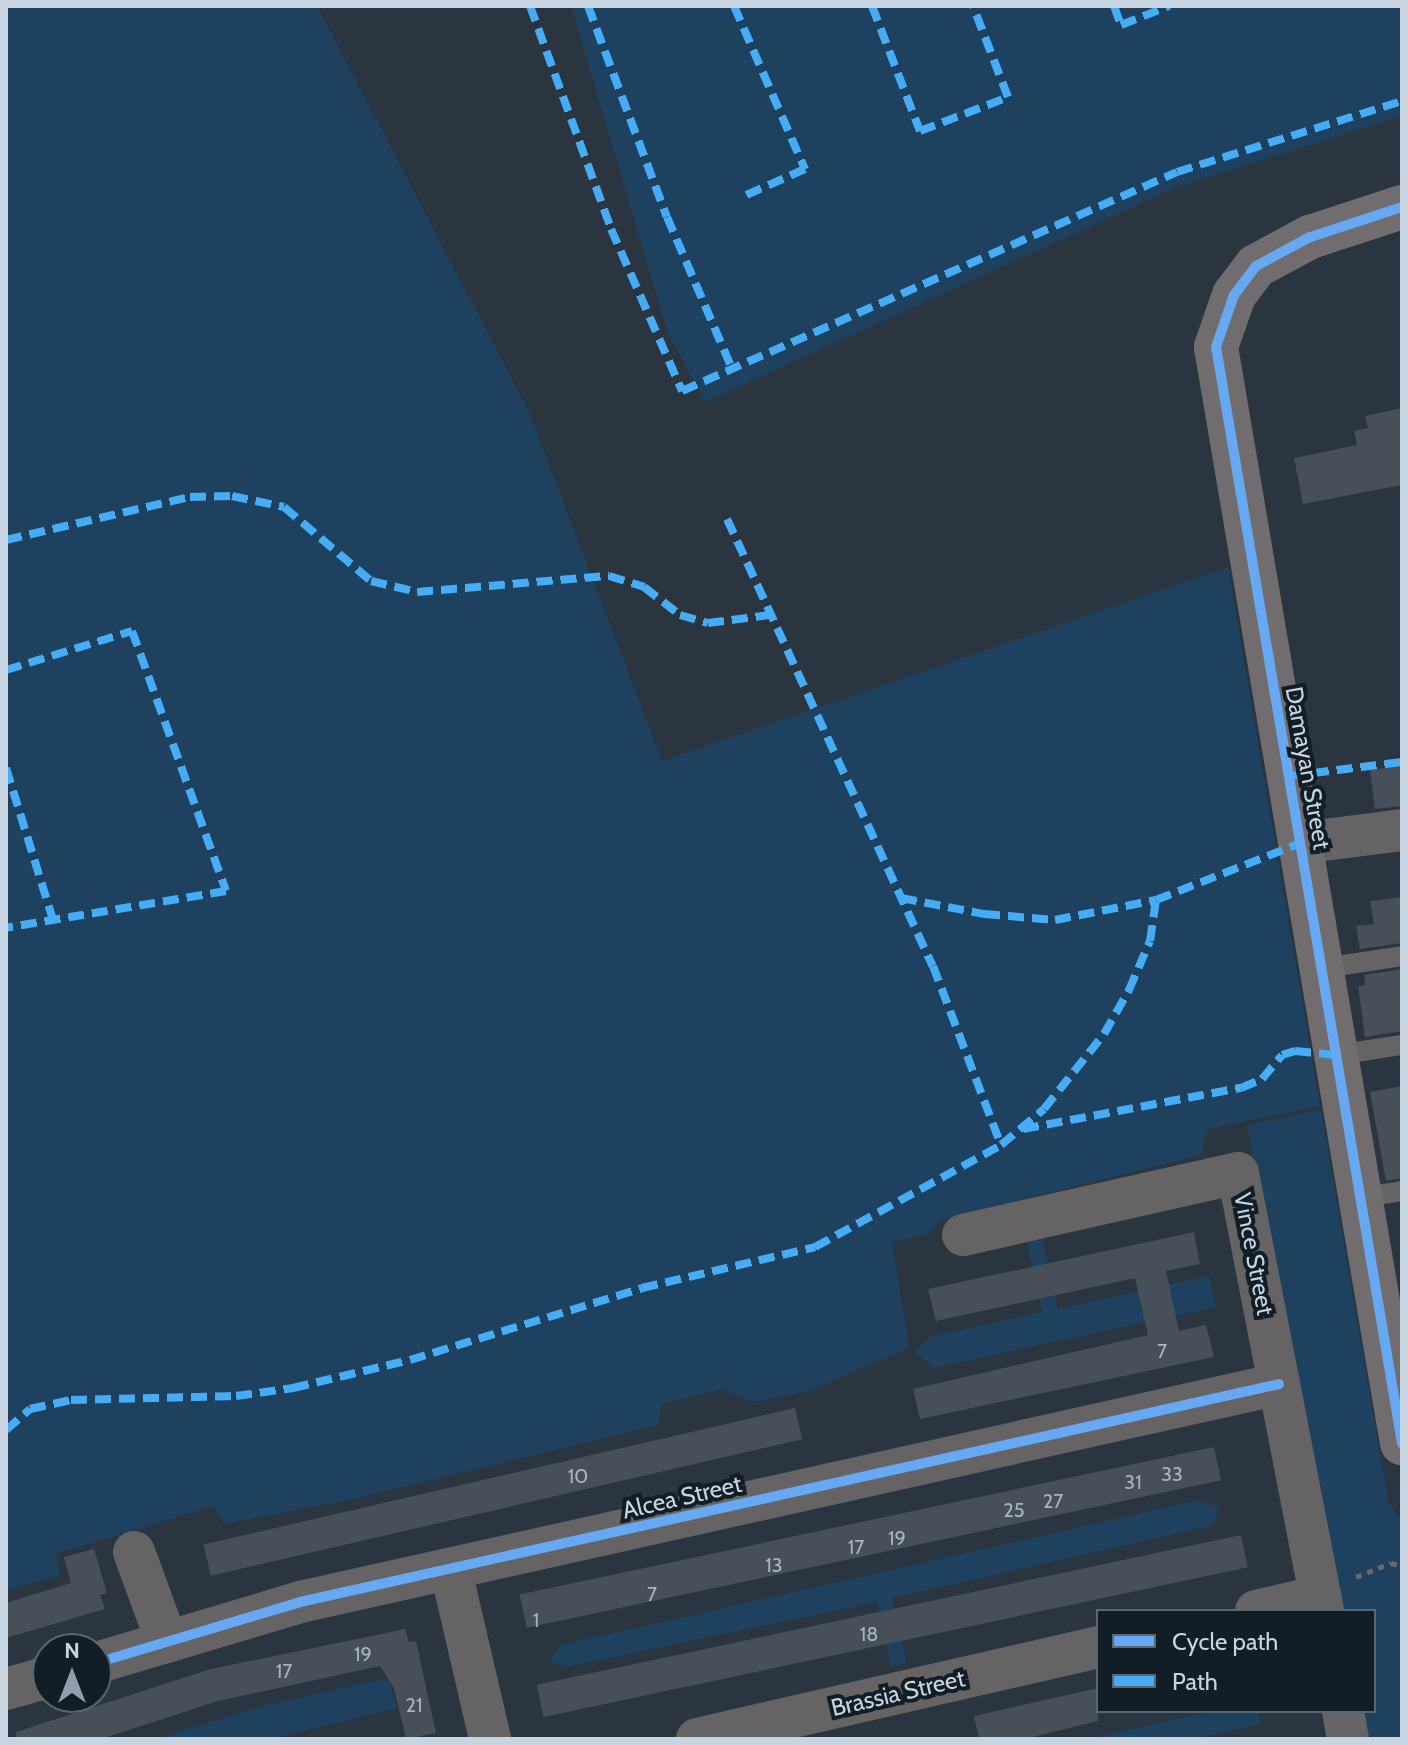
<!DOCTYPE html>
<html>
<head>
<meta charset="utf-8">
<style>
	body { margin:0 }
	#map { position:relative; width:1408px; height:1745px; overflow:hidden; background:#2a3540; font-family:Cabin,sans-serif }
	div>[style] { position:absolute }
	.green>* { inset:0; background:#1d415e }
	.building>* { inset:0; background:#474f58; transform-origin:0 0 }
	.path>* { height:5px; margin-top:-2.5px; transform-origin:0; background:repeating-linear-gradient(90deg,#68696d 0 6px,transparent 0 12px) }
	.lane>* { height:20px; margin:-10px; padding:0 10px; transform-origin:10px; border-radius:10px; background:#666365 }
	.street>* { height:42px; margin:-21px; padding:0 21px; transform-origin:21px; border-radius:21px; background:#666365 }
	.secondary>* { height:44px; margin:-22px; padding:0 22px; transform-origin:22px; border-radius:22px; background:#716d6f }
	.quiet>* { height:8px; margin-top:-4px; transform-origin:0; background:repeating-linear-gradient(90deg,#46acf6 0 16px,transparent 0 24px) }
	.cycleway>* { height:10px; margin:-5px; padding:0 5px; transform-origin:5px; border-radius:5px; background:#66a8f1 }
	span { translate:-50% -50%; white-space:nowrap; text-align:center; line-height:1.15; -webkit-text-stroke:8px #131d25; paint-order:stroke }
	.number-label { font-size:20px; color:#a8b4be }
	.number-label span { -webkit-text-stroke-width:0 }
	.street-label { font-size:24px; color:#c8d5e0 }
	.frame { position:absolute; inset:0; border:8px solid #c8d5e0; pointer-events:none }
	.legend { position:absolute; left:1096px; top:1609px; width:280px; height:104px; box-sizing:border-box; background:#131d25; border:2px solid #5b6770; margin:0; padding:10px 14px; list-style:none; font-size:24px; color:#c8d5e0 }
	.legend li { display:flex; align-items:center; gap:16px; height:40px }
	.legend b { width:40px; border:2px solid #5b6770 }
	.north { position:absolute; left:32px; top:1633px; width:80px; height:80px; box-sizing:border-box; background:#131d25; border:2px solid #5b6770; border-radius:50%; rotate:0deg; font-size:22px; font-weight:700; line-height:32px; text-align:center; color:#c8d5e0 }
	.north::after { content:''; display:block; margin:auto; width:28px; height:36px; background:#919da8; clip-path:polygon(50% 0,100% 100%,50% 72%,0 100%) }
</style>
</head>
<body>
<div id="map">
	<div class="green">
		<i style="clip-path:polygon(6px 6px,317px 6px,529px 412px,662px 761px,1228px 567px,1320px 1106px,1208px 1129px,1201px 1155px,940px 1220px,928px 1234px,892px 1242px,909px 1348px,806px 1392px,751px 1402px,722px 1389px,662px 1404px,658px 1425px,349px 1500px,224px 1524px,213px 1506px,56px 1554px,60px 1575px,6px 1591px)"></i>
		<i style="clip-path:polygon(571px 6px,1402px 6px,1402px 116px,1177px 187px,705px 402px,667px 331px)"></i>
		<i style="clip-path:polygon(1321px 1110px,1388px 1501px,1402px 1521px,1402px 1739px,1361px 1739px,1355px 1711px,1374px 1711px,1374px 1611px,1333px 1611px,1247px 1125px)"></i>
		<i style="clip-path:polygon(1041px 1234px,1058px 1309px,1209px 1276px,1216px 1307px,933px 1368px,915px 1352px,930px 1337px,1042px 1312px,1026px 1238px)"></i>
		<i style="clip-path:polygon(1199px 1500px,1219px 1508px,1214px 1525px,892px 1598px,906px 1663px,891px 1667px,877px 1602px,566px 1667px,549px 1660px,561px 1645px)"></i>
		<i style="clip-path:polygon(388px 1678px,397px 1708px,270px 1739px,156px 1739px,258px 1707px)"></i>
		<i style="clip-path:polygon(1212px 1711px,1259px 1711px,1261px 1724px,1194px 1739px,1089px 1739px)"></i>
	</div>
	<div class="building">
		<i style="clip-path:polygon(1402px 408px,1402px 485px,1303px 504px,1294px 458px,1357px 445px,1354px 431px,1368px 428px,1365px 416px)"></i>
		<i style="clip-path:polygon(1402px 766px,1402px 806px,1375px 809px,1370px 770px)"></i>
		<i style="clip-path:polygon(1402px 897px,1402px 943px,1360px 949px,1356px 926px,1374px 924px,1370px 901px)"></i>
		<i style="clip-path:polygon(1402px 969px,1402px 1031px,1365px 1037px,1358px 986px,1365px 985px,1364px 975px)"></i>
		<i style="clip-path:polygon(1402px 1086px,1402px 1178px,1386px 1181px,1370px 1092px)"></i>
		<i style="clip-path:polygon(1194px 1232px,1200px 1264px,1166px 1271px,1179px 1331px,1206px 1325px,1214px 1357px,920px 1419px,913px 1389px,1148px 1335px,1135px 1278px,936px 1321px,928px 1289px)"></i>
		<i style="left:795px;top:1408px;width:32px;height:607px;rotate:77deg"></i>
		<i style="left:1214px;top:1447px;width:34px;height:710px;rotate:78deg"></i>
		<i style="left:1241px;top:1535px;width:33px;height:720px;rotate:78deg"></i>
		<i style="clip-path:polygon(94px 1549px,107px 1593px,100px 1595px,105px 1609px,6px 1638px,6px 1603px,71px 1583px,64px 1557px)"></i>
		<i style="clip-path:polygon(405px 1629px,409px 1642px,416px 1641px,436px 1733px,406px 1739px,394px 1688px,380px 1666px,218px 1701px,101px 1739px,17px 1739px,16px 1732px,211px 1669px)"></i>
		<i style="clip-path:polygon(1098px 1688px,1098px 1721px,1024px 1739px,979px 1739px,974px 1716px)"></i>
	</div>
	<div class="path">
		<i style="left:1356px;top:1577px;width:38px;rotate:-22deg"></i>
		<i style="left:1391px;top:1563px;width:11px;rotate:15deg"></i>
	</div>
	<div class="lane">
		<i style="left:1323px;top:968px;width:80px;rotate:-8.6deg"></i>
		<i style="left:1336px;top:1055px;width:67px;rotate:-8.6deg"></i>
		<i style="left:1360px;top:1198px;width:43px;rotate:-9.5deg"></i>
	</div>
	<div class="street">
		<i style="left:1301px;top:843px;width:102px;rotate:-7.3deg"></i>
		<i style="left:963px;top:1235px;width:282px;rotate:-12.7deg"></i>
		<i style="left:1238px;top:1173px;width:446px;rotate:79deg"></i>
		<i style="left:134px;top:1552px;width:96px;rotate:69.9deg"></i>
		<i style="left:451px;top:1571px;width:172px;rotate:76.9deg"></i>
		<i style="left:1256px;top:1611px;width:66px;rotate:-13.2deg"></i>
		<i style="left:96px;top:1663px;width:213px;rotate:-16.6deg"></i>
		<i style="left:300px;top:1602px;width:1003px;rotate:-12.55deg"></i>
		<i style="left:6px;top:1689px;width:44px;rotate:-15.9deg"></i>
		<i style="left:1343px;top:1711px;width:28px;rotate:80deg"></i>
		<i style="left:697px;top:1739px;width:411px;rotate:-12.9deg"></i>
	</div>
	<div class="secondary">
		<i style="left:1402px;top:207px;width:97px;rotate:161.9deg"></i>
		<i style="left:1310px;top:237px;width:61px;rotate:151.8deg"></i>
		<i style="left:1256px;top:266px;width:36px;rotate:127deg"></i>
		<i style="left:1234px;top:295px;width:55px;rotate:109.1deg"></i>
		<i style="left:1216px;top:347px;width:1112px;rotate:80.37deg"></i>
	</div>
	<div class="quiet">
		<i style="left:530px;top:6px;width:237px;rotate:70deg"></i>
		<i style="left:611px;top:229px;width:177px;rotate:66.3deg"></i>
		<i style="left:682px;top:391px;width:541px;rotate:-23.87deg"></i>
		<i style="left:1177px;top:172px;width:236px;rotate:-17.5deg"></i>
		<i style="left:588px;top:6px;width:225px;rotate:69.5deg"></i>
		<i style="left:667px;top:217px;width:165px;rotate:66.8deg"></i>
		<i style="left:734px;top:6px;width:178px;rotate:66.5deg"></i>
		<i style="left:805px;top:169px;width:67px;rotate:156.1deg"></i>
		<i style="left:872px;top:6px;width:134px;rotate:69deg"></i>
		<i style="left:920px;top:131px;width:94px;rotate:-21.1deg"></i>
		<i style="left:1008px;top:97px;width:97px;rotate:-111deg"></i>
		<i style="left:1114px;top:6px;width:20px;rotate:70deg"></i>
		<i style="left:1121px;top:25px;width:52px;rotate:-21.6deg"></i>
		<i style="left:727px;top:519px;width:492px;rotate:65.3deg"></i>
		<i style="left:933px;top:966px;width:191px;rotate:69.2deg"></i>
		<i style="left:6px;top:540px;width:189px;rotate:-13.2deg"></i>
		<i style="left:190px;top:497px;width:42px;rotate:-1.4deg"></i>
		<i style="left:232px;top:496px;width:53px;rotate:11.9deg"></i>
		<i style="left:284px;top:507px;width:114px;rotate:40.4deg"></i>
		<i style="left:371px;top:581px;width:47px;rotate:13.4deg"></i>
		<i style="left:417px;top:592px;width:193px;rotate:-4.8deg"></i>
		<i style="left:609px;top:576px;width:37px;rotate:17deg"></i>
		<i style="left:644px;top:587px;width:46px;rotate:37.9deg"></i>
		<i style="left:680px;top:615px;width:29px;rotate:16deg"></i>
		<i style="left:708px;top:623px;width:63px;rotate:-7.4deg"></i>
		<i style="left:6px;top:670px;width:132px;rotate:-17.2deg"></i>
		<i style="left:132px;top:631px;width:276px;rotate:70.1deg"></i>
		<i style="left:226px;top:891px;width:223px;rotate:170.5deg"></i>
		<i style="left:6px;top:768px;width:159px;rotate:72.8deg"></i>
		<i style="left:1289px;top:776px;width:114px;rotate:-7.1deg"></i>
		<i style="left:901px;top:898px;width:85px;rotate:10.9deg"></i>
		<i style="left:984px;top:914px;width:71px;rotate:4.8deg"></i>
		<i style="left:1055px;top:920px;width:103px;rotate:-11.2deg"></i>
		<i style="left:1156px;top:900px;width:156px;rotate:-21.5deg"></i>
		<i style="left:1023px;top:1129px;width:222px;rotate:-10.7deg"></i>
		<i style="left:1241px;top:1088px;width:23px;rotate:-23deg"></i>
		<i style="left:1262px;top:1079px;width:31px;rotate:-50deg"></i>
		<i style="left:1282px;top:1055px;width:14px;rotate:-17deg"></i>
		<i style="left:1295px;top:1051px;width:41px;rotate:5.6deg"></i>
		<i style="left:6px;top:1430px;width:32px;rotate:-41deg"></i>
		<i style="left:30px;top:1409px;width:42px;rotate:-12.4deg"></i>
		<i style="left:71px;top:1400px;width:165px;rotate:-1.4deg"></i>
		<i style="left:236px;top:1396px;width:58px;rotate:-8deg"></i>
		<i style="left:293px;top:1388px;width:120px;rotate:-13.5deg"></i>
		<i style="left:410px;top:1360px;width:243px;rotate:-17.2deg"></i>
		<i style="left:642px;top:1288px;width:178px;rotate:-13.3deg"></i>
		<i style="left:815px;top:1247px;width:212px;rotate:-28.7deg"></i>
		<i style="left:1001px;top:1145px;width:56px;rotate:-39.9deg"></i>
		<i style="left:1044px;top:1109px;width:96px;rotate:-51.3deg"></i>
		<i style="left:1104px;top:1034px;width:51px;rotate:-60.4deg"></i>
		<i style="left:1129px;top:990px;width:53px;rotate:-66.8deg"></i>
		<i style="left:1150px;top:941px;width:41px;rotate:-81.7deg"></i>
	</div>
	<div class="cycleway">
		<i style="left:1402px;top:207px;width:97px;rotate:161.9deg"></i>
		<i style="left:1310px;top:237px;width:61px;rotate:151.8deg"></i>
		<i style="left:1256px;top:266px;width:36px;rotate:127deg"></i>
		<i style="left:1234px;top:295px;width:55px;rotate:109.1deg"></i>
		<i style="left:1216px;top:347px;width:1112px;rotate:80.37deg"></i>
		<i style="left:96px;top:1663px;width:213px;rotate:-16.6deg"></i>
		<i style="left:300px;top:1602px;width:1003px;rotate:-12.55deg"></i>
	</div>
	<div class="number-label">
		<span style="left:1162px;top:1351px">7</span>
		<span style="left:1172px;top:1474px">33</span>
		<span style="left:578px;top:1476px">10</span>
		<span style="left:1133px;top:1482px">31</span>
		<span style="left:1053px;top:1501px">27</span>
		<span style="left:1014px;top:1510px">25</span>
		<span style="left:897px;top:1538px">19</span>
		<span style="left:856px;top:1547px">17</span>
		<span style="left:774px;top:1565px">13</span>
		<span style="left:652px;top:1594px">7</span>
		<span style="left:536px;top:1620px">1</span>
		<span style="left:869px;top:1634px">18</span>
		<span style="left:363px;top:1654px">19</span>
		<span style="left:284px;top:1671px">17</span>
		<span style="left:414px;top:1705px">21</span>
	</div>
	<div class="street-label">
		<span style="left:1308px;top:768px;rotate:80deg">Damayan Street</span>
		<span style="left:1254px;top:1254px;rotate:79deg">Vince Street</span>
		<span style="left:682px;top:1497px;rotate:-13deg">Alcea Street</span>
		<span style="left:898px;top:1693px;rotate:-13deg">Brassia Street</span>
	</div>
	<div class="frame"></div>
	<ul class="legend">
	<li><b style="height:10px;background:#66a8f1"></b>Cycle path</li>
	<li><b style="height:10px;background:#46acf6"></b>Path</li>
	</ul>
	<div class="north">N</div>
</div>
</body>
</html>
